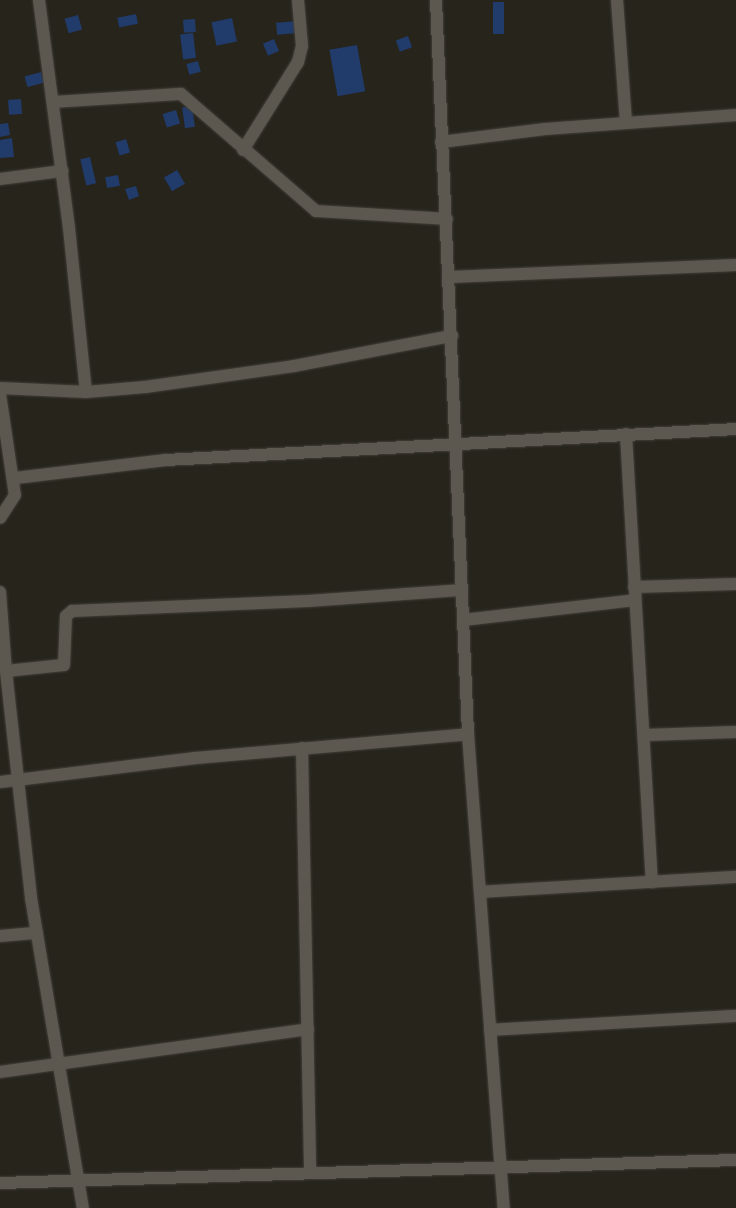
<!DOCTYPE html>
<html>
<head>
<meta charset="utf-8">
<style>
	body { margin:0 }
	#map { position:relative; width:736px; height:1208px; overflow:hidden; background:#27241c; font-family:Roboto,sans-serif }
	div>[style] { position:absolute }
	.building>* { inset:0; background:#213b6a; transform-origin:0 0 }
	.roads { filter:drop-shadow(0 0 1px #43403a) drop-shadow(0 0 1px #43403a) }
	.minor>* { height:12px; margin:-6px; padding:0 6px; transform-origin:6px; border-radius:6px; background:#5d584f }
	span { translate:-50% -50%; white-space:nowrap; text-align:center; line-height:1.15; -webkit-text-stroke:4.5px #0f0d0a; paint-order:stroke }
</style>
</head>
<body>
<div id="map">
	<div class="building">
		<i style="left:493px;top:2px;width:11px;height:32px"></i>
		<i style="left:136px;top:14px;width:10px;height:19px;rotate:79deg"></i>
		<i style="left:78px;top:15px;width:15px;height:14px;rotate:74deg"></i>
		<i style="left:232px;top:18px;width:24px;height:21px;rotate:78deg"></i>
		<i style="left:195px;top:19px;width:13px;height:12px;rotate:86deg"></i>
		<i style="left:297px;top:21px;width:12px;height:21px;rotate:85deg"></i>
		<i style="left:193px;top:33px;width:25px;height:13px;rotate:83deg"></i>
		<i style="left:408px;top:36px;width:12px;height:13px;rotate:70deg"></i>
		<i style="left:274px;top:39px;width:13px;height:12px;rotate:67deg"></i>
		<i style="left:357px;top:45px;width:47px;height:28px;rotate:80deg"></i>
		<i style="left:198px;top:61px;width:11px;height:12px;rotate:75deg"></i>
		<i style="left:41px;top:72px;width:11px;height:17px;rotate:75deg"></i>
		<i style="left:21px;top:99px;width:15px;height:13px;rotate:86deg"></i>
		<i style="left:192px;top:106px;width:21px;height:10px;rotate:82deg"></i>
		<i style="left:176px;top:110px;width:14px;height:14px;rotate:73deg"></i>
		<i style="clip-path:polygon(8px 123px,10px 135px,0 137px,0 124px)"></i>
		<i style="clip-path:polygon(12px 138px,14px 157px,0 158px,0 140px)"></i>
		<i style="left:126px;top:139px;width:14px;height:11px;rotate:73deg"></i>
		<i style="left:90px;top:157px;width:27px;height:10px;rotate:77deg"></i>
		<i style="left:177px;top:170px;width:16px;height:15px;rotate:60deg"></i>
		<i style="left:118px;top:175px;width:11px;height:13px;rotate:80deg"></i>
		<i style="clip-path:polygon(136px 186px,139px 196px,129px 200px,125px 189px)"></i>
	</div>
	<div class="roads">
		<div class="minor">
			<i style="left:39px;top:0;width:230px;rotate:82.5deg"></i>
			<i style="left:69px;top:228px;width:165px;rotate:84.1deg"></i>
			<i style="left:436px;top:0;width:735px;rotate:87.5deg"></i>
			<i style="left:468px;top:734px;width:475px;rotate:85.7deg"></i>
			<i style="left:617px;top:0;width:122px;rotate:85.8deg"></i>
			<i style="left:53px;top:102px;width:128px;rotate:-3.6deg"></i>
			<i style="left:181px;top:94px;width:179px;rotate:40.9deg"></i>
			<i style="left:316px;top:211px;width:131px;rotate:3.5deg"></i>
			<i style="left:441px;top:142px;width:105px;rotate:-7.1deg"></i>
			<i style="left:545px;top:129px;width:192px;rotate:-4.2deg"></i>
			<i style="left:243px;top:150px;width:104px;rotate:-58deg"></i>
			<i style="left:298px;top:62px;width:16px;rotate:-76deg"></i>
			<i style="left:302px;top:46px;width:46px;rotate:-95deg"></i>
			<i style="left:0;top:179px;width:63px;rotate:-7.4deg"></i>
			<i style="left:450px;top:277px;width:286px;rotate:-2.4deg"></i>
			<i style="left:0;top:388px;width:86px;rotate:2.7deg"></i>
			<i style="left:86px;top:392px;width:59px;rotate:-4.8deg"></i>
			<i style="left:145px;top:387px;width:150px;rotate:-8deg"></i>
			<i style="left:294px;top:366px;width:161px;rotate:-10.8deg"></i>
			<i style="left:0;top:394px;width:102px;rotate:81.6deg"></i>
			<i style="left:15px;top:495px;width:27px;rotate:123deg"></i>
			<i style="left:626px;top:434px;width:449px;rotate:86.7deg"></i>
			<i style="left:15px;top:478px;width:152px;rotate:-6.8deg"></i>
			<i style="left:166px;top:460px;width:571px;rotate:-3.11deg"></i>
			<i style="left:634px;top:587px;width:102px;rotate:-1.7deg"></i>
			<i style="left:0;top:592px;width:79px;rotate:85.7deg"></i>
			<i style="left:6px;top:671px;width:228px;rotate:83.7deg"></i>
			<i style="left:31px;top:898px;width:314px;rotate:80.5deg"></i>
			<i style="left:463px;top:620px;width:173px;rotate:-6.6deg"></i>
			<i style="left:6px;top:671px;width:58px;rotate:-5.9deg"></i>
			<i style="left:64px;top:665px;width:49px;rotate:-87.7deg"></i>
			<i style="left:66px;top:616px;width:8px;rotate:-40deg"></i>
			<i style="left:72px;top:611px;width:236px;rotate:-2.4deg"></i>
			<i style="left:308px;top:601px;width:152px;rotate:-4.1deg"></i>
			<i style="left:644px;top:735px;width:92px;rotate:-1.9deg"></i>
			<i style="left:302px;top:748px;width:424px;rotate:88.9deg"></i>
			<i style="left:0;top:782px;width:197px;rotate:-7deg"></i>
			<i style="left:196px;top:758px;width:273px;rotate:-5deg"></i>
			<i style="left:480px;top:892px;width:256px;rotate:-3.4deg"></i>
			<i style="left:0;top:936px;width:37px;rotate:-5deg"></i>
			<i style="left:490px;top:1030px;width:246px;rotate:-3.3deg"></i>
			<i style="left:0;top:1072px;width:311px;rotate:-7.9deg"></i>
			<i style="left:0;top:1183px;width:736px;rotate:-1.79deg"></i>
		</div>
	</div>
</div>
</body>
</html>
